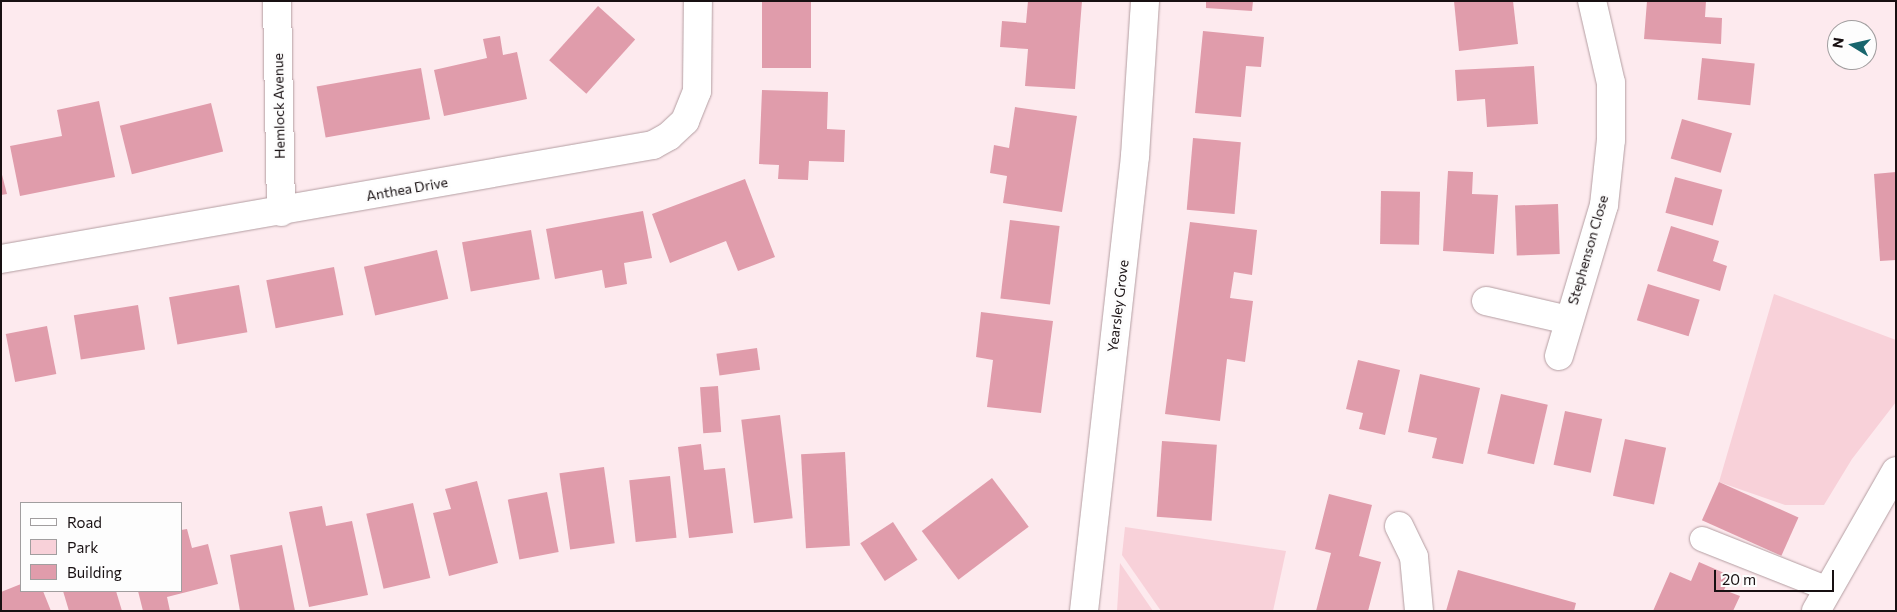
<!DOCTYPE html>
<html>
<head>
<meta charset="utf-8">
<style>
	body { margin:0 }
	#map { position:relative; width:1897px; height:612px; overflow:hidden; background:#fdeaee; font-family:Commissioner,sans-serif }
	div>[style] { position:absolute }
	.green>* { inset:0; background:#f8d1d9 }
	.building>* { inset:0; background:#e09cab; transform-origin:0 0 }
	.roads { filter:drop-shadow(0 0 1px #b49ea2) drop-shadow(0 0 1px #b49ea2) }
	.lane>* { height:24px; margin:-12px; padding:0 12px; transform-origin:12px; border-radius:12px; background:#fff }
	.street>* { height:28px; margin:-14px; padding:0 14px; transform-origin:14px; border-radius:14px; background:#fff }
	span { translate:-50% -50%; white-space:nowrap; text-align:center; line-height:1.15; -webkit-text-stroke:5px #fdfdfd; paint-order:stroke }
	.street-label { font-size:14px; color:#181012 }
	.frame { position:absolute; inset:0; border:2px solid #181012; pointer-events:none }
	.legend { position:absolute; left:20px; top:502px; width:162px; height:90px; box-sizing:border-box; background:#fdfdfd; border:1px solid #a19e9f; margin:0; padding:6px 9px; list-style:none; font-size:15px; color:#181012 }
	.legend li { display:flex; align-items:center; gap:10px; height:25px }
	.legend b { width:25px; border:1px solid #a19e9f }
	.north { position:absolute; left:1827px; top:20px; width:50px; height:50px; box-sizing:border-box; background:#fdfdfd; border:1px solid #a19e9f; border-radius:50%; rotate:279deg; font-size:14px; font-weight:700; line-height:20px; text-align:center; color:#181012 }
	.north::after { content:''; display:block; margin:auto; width:18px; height:22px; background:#18656d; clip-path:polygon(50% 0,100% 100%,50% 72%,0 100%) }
	.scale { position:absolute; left:1714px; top:570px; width:120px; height:22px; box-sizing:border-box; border:2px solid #181012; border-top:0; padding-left:6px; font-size:15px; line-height:18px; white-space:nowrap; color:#181012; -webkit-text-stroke:4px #fdfdfd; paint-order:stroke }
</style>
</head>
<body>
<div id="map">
	<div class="green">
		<i style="clip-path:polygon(1774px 294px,1896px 340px,1896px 402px,1852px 459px,1824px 505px,1785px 505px,1719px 482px)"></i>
		<i style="clip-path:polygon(1125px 527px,1286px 551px,1273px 611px,1161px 611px,1122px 555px)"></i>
		<i style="clip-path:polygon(1120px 563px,1153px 611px,1117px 611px)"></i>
	</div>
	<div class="building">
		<i style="left:762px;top:1px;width:49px;height:67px"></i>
		<i style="clip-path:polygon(1028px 1px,1082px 1px,1075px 89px,1025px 86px,1028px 49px,1000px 47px,1002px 21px,1026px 23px)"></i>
		<i style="clip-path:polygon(1206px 1px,1253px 1px,1252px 11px,1206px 8px)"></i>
		<i style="clip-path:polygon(1454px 1px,1513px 1px,1518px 44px,1459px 51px)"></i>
		<i style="clip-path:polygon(1647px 1px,1706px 1px,1705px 17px,1722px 18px,1721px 44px,1644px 39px)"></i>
		<i style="left:598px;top:6px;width:50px;height:73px;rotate:42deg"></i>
		<i style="clip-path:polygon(1203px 31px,1264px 37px,1261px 67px,1246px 66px,1241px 117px,1195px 113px)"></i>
		<i style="clip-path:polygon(500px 36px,503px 55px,517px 52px,527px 99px,444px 116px,434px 70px,487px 58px,483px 39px)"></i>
		<i style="left:1702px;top:58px;width:53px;height:42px;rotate:6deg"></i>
		<i style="clip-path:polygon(1534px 66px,1538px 124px,1487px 127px,1485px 99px,1457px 101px,1455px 70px)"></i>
		<i style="left:421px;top:68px;width:52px;height:106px;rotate:80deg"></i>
		<i style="clip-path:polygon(762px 90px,828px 92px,827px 129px,845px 130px,844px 162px,809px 161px,808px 180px,778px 179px,779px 165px,759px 164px)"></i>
		<i style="clip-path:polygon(99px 101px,115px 177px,20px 196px,10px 146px,62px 136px,57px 110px)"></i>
		<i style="left:211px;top:103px;width:50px;height:94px;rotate:76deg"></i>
		<i style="clip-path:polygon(1015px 107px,1077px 116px,1062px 212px,1003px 203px,1007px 176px,990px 173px,994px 145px,1009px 148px)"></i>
		<i style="left:1682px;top:119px;width:52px;height:41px;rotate:16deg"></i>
		<i style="left:1193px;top:138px;width:48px;height:72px;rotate:5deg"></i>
		<i style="clip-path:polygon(1px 171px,7px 194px,1px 195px)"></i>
		<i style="clip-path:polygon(1448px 171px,1473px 172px,1472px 194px,1498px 195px,1494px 254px,1443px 251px)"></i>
		<i style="clip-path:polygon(1896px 172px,1896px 260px,1880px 261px,1874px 174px)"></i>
		<i style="left:1675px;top:177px;width:49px;height:37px;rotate:15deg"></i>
		<i style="clip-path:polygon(745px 179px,775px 257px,738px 271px,726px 241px,670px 263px,652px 214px)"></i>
		<i style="left:1381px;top:191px;width:39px;height:53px;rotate:1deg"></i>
		<i style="left:1558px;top:204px;width:50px;height:43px;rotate:88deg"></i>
		<i style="clip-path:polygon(643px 211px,652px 258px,624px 263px,627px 284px,605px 288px,602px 270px,555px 279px,546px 229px)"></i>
		<i style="left:1010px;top:220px;width:50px;height:79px;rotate:7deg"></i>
		<i style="clip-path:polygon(1190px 222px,1257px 230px,1252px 275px,1234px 272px,1230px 298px,1253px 301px,1245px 362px,1227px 359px,1220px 421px,1165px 414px)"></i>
		<i style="clip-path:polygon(1671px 226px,1719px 241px,1713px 261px,1727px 266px,1720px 291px,1657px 271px)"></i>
		<i style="left:531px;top:230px;width:50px;height:70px;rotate:80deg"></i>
		<i style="left:437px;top:250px;width:50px;height:75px;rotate:77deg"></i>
		<i style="left:334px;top:267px;width:49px;height:69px;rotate:79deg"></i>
		<i style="left:1648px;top:284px;width:54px;height:38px;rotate:17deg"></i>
		<i style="left:239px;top:285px;width:48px;height:71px;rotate:80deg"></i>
		<i style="left:138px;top:305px;width:45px;height:65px;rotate:81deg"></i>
		<i style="clip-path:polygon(981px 312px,1053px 321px,1041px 413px,987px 407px,993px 360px,976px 357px)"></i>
		<i style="left:47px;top:326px;width:49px;height:42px;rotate:79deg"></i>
		<i style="left:757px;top:348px;width:22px;height:41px;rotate:82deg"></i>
		<i style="clip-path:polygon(1358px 360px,1400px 370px,1385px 435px,1359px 429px,1363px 413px,1346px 409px)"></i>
		<i style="clip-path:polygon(1420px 374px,1480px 388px,1463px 464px,1432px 458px,1437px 438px,1408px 432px)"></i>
		<i style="left:718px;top:386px;width:46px;height:18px;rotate:86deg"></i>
		<i style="left:1501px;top:394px;width:48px;height:61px;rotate:13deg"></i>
		<i style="left:1565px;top:411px;width:38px;height:55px;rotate:12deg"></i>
		<i style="left:780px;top:415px;width:104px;height:39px;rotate:83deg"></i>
		<i style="left:1625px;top:439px;width:42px;height:58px;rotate:12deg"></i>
		<i style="left:1162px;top:441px;width:55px;height:76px;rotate:4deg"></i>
		<i style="clip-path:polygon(701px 444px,704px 470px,725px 468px,733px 533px,689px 538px,678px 447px)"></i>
		<i style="left:845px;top:452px;width:94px;height:44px;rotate:87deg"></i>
		<i style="left:604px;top:467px;width:77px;height:45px;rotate:82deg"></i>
		<i style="left:670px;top:476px;width:62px;height:41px;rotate:84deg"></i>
		<i style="left:992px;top:478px;width:61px;height:88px;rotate:53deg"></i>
		<i style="clip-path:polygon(477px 481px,498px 563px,449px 576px,433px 513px,451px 509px,445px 489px)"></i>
		<i style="left:1719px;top:482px;width:87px;height:42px;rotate:24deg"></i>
		<i style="left:547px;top:492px;width:61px;height:40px;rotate:79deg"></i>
		<i style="clip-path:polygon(1329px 494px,1372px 505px,1359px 556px,1381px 562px,1368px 611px,1316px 611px,1331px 553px,1315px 549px)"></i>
		<i style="left:413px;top:503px;width:77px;height:48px;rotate:77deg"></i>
		<i style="clip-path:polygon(322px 506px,326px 526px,352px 521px,368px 595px,309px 607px,289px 512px)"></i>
		<i style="left:893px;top:522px;width:45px;height:39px;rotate:57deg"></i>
		<i style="clip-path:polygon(187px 529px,192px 548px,208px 544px,218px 584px,167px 597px,170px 611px,143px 611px,138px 591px,181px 591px,181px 530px)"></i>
		<i style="clip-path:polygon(282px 545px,295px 611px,240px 611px,230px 555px)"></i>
		<i style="clip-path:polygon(1699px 562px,1731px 576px,1724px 590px,1740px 596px,1733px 611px,1653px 611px,1670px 572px,1691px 581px)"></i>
		<i style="clip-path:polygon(1458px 570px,1576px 603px,1574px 611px,1446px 611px)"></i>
		<i style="clip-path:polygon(21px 584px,21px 591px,43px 591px,51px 611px,1px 611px,1px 592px)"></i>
		<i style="clip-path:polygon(63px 591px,116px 591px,122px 611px,69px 611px)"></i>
	</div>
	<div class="roads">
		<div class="lane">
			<i style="left:1702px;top:539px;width:136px;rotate:21.6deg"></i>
		</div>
		<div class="street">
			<i style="left:277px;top:1px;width:211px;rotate:88.9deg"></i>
			<i style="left:1px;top:259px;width:662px;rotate:-9.92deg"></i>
			<i style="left:653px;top:145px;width:18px;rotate:-29deg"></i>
			<i style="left:669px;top:136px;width:22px;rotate:-43deg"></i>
			<i style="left:685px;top:121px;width:32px;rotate:-68deg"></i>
			<i style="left:697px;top:91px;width:90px;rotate:-89.4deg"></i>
			<i style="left:1486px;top:301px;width:84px;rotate:13deg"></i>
			<i style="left:1559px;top:356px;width:158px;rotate:-73.4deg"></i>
			<i style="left:1604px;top:205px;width:65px;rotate:-83.9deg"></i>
			<i style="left:1611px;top:140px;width:57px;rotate:-90deg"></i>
			<i style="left:1611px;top:83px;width:84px;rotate:-103deg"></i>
			<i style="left:1399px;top:526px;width:34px;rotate:64deg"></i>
			<i style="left:1414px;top:557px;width:54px;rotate:84.7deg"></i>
			<i style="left:1084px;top:611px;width:458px;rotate:-83.6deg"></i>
			<i style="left:1135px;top:156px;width:155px;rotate:-86.3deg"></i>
			<i style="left:1816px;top:611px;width:161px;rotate:-60.3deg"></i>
		</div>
	</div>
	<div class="street-label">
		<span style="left:279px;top:106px;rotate:-91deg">Hemlock Avenue</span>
		<span style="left:407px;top:189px;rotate:-10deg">Anthea Drive</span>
		<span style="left:1588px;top:250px;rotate:-74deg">Stephenson Close</span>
		<span style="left:1118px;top:306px;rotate:-83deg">Yearsley Grove</span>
	</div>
	<div class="frame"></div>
	<ul class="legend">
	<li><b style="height:6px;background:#fff"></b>Road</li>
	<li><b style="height:14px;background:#f8d1d9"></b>Park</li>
	<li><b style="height:14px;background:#e09cab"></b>Building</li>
	</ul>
	<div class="north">N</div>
	<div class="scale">20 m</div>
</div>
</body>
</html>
